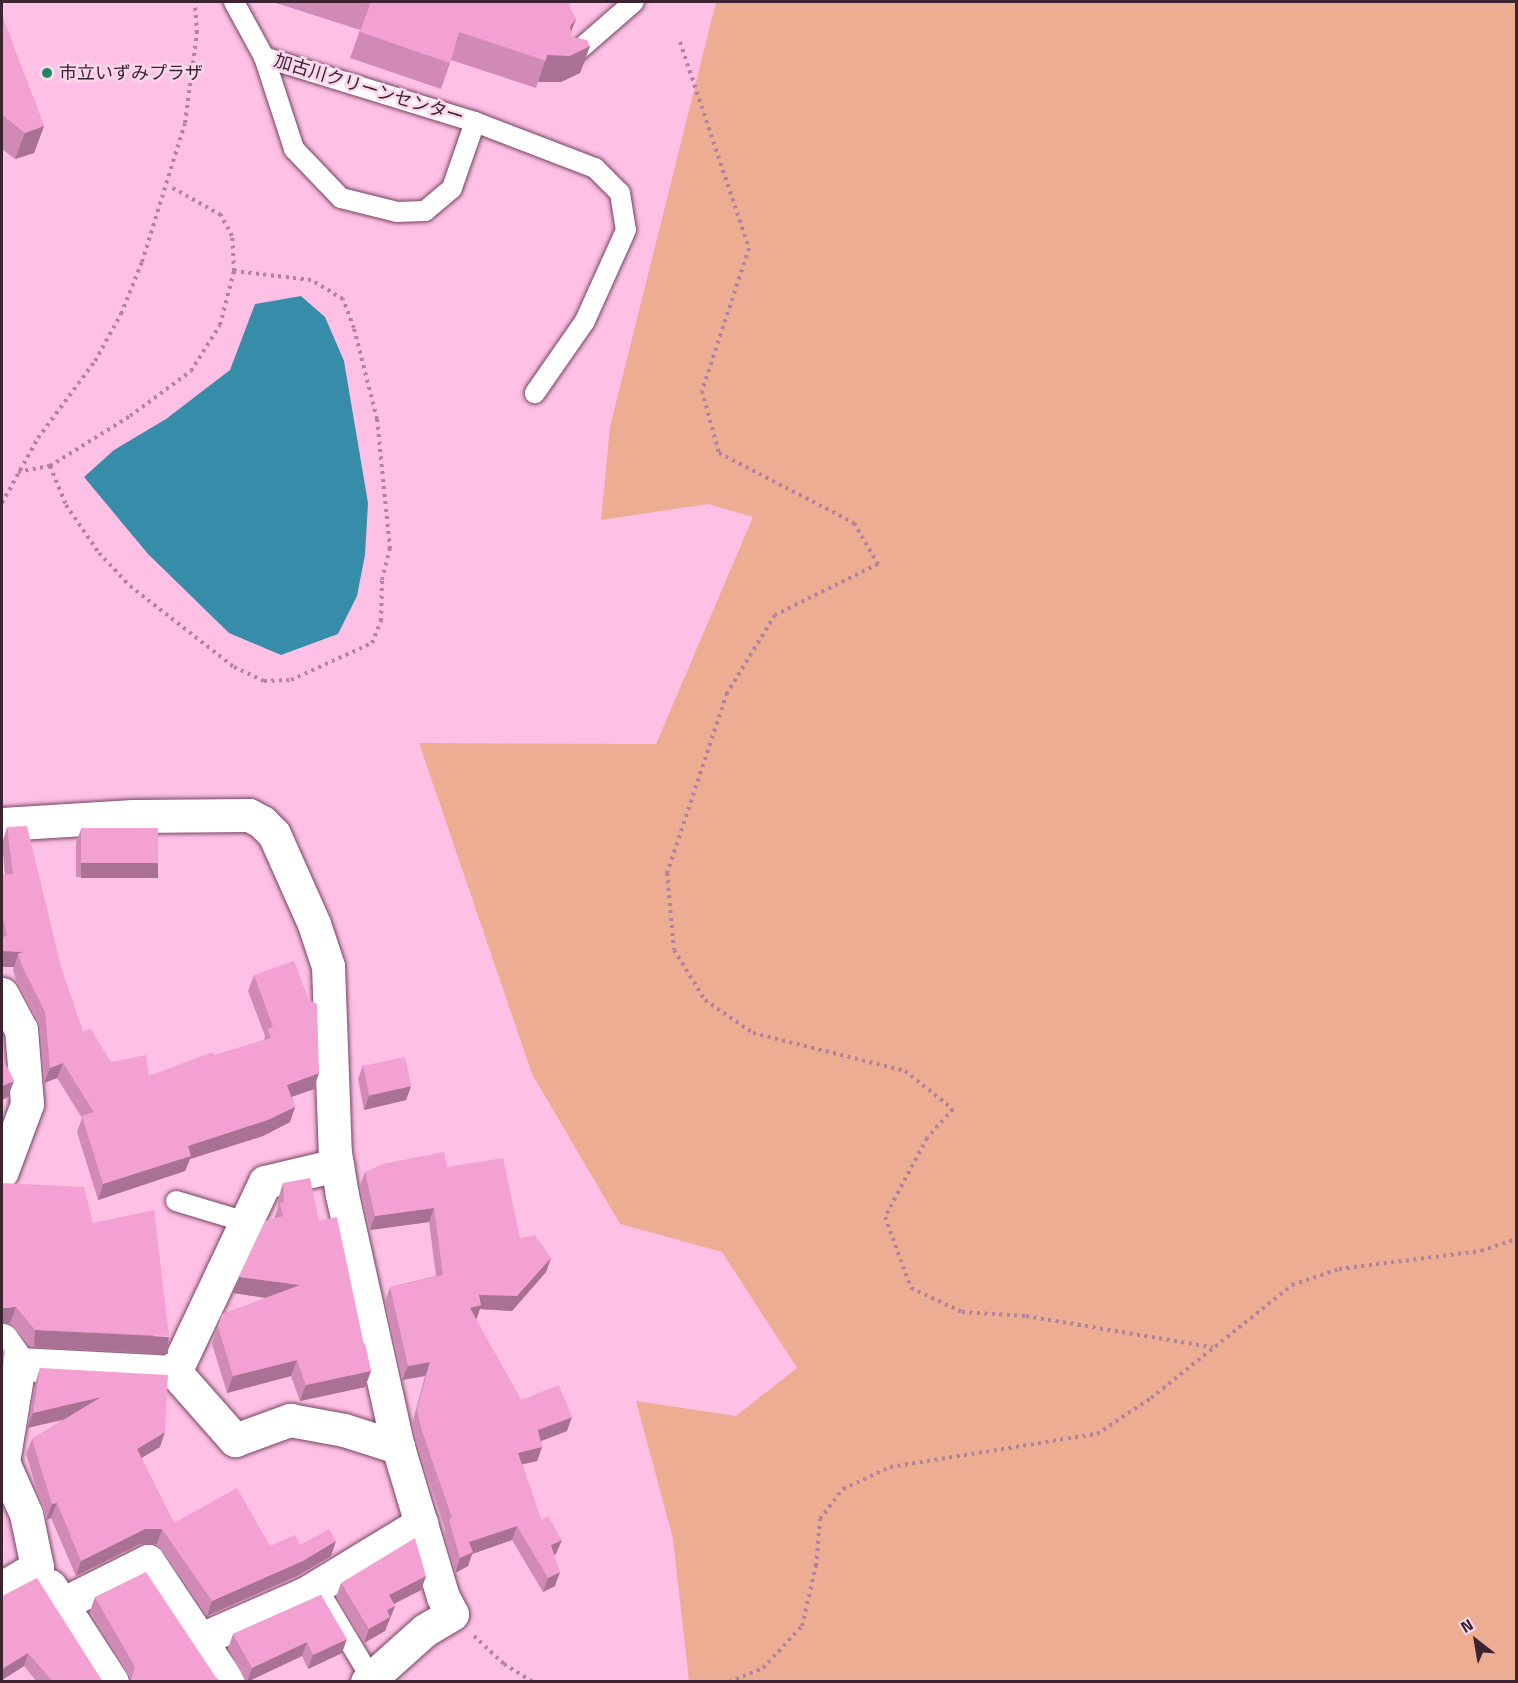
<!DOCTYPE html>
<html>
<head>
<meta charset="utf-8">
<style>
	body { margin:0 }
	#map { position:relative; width:1518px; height:1683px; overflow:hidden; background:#fec1e5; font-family:"Titillium Web","Noto Sans JP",sans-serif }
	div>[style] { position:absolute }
	.green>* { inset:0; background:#ecad93 }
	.water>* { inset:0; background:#378da9 }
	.path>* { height:4px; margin-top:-2px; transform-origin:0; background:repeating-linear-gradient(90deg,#b2839f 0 3px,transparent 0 7.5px) }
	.roads { filter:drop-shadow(0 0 2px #764262) drop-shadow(0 0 2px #764262) }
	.lane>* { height:20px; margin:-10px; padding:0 10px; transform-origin:10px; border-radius:10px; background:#fff }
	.street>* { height:33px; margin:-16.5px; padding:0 16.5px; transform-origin:16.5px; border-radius:16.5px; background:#fff }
	.wall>* { inset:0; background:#d08ab5 }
	.shaded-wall>* { inset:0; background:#a97193; transform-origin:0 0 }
	.building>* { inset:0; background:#f2a1d2; transform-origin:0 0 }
	.dots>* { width:16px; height:16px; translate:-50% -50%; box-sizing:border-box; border:3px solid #fcd7ec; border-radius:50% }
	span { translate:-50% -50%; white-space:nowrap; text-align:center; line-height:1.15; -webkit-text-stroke:5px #fcd7ec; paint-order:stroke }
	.poi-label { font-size:18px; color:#3b2331 }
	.left { translate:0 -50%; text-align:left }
	.street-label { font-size:18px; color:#3b2331 }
	.frame { position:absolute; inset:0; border:3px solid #3b2331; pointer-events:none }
	.north { position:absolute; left:1446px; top:1611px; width:60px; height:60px; -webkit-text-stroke:4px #fcd7ec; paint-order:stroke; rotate:329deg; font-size:16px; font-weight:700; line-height:24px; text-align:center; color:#3b2331 }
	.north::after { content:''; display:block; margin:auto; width:21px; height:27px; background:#3b2331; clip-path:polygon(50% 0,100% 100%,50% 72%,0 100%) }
</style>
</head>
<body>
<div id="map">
	<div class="green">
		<i style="clip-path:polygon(716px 2px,1516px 2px,1516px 1681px,689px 1681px,673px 1539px,636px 1401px,736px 1416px,797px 1368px,722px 1252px,620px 1224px,532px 1074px,419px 743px,656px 744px,753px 517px,708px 504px,601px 520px,610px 427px)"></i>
	</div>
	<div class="water">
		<i style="clip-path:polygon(301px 296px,325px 317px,344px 361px,368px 503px,365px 555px,357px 596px,338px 634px,281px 655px,229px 633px,148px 554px,84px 477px,114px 450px,166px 419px,230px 370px,255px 304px)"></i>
	</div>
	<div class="path">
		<i style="left:680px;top:42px;width:217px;rotate:71.5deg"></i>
		<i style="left:749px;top:248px;width:151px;rotate:108.2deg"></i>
		<i style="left:702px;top:391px;width:64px;rotate:74.7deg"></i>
		<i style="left:719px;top:453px;width:152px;rotate:27.4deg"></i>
		<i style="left:854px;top:523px;width:48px;rotate:59.7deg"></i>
		<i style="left:878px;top:564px;width:115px;rotate:153.7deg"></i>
		<i style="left:775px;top:615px;width:92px;rotate:121.6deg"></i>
		<i style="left:727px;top:693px;width:190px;rotate:108.4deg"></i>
		<i style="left:667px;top:873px;width:77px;rotate:84.8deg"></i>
		<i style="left:674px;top:950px;width:59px;rotate:58.2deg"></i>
		<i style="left:705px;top:1000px;width:58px;rotate:34.5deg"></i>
		<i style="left:753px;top:1033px;width:157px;rotate:14deg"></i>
		<i style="left:905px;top:1071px;width:61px;rotate:38.4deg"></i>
		<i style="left:953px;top:1109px;width:39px;rotate:132deg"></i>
		<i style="left:927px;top:1138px;width:89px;rotate:118deg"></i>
		<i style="left:885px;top:1217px;width:76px;rotate:69.9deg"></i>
		<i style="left:911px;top:1288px;width:56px;rotate:25.2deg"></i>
		<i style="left:962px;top:1312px;width:64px;rotate:3.6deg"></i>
		<i style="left:1026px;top:1316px;width:189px;rotate:9.5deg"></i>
		<i style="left:50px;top:466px;width:42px;rotate:67.7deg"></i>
		<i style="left:66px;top:505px;width:58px;rotate:55.5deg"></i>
		<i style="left:99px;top:553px;width:45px;rotate:46.8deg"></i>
		<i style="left:130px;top:586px;width:132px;rotate:37.9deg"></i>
		<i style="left:234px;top:667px;width:33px;rotate:25deg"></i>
		<i style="left:264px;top:681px;width:27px;rotate:-2deg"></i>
		<i style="left:291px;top:680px;width:89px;rotate:-24.6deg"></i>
		<i style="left:372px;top:643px;width:24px;rotate:-68deg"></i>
		<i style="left:381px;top:621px;width:41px;rotate:-88.6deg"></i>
		<i style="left:382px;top:580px;width:32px;rotate:-76deg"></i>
		<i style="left:390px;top:549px;width:131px;rotate:-95.7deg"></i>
		<i style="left:377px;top:419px;width:94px;rotate:-104.2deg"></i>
		<i style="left:354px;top:328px;width:31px;rotate:-111deg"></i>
		<i style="left:343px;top:299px;width:37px;rotate:-149deg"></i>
		<i style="left:311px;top:280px;width:78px;rotate:-173.3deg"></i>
		<i style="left:18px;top:472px;width:33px;rotate:-11deg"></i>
		<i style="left:50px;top:466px;width:94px;rotate:-32deg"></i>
		<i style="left:130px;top:416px;width:76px;rotate:-36.4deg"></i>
		<i style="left:191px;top:371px;width:54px;rotate:-57.8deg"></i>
		<i style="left:220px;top:325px;width:56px;rotate:-75.5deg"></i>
		<i style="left:234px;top:271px;width:35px;rotate:-93deg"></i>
		<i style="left:232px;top:236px;width:24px;rotate:-118deg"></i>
		<i style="left:221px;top:215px;width:60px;rotate:-150.9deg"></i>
		<i style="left:2px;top:503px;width:74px;rotate:-61deg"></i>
		<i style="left:38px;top:438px;width:96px;rotate:-53.5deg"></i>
		<i style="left:95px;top:361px;width:54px;rotate:-61deg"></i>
		<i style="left:121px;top:314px;width:56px;rotate:-68deg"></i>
		<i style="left:142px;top:262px;width:145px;rotate:-72.8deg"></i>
		<i style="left:185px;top:123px;width:91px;rotate:-82.4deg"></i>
		<i style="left:197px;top:33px;width:31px;rotate:-94deg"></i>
		<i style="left:474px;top:1636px;width:41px;rotate:43deg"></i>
		<i style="left:504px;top:1664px;width:34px;rotate:32deg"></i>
		<i style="left:729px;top:1682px;width:37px;rotate:-22deg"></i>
		<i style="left:763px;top:1668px;width:57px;rotate:-47.1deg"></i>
		<i style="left:802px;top:1626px;width:62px;rotate:-76.9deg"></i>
		<i style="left:816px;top:1566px;width:47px;rotate:-85.1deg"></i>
		<i style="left:820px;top:1519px;width:38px;rotate:-53deg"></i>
		<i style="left:843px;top:1489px;width:52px;rotate:-25.1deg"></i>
		<i style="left:890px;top:1467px;width:210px;rotate:-9.1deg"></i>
		<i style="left:1097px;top:1434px;width:65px;rotate:-33.7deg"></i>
		<i style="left:1151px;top:1398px;width:181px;rotate:-38.7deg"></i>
		<i style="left:1292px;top:1285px;width:50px;rotate:-18.8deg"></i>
		<i style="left:1339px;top:1269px;width:143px;rotate:-7.2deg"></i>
		<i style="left:1481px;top:1251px;width:37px;rotate:-19deg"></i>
	</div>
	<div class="roads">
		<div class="lane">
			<i style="left:234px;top:2px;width:63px;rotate:61.4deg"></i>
			<i style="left:264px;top:57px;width:97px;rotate:71.9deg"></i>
			<i style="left:294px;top:149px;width:68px;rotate:46.2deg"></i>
			<i style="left:341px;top:198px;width:58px;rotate:14deg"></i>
			<i style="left:397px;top:212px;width:28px;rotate:-2deg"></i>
			<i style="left:425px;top:211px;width:35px;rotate:-40deg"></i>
			<i style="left:452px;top:188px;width:70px;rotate:-70.8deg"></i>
			<i style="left:475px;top:122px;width:221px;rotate:-162.9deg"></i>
			<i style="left:572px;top:56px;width:82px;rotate:-41.1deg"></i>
			<i style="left:475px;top:122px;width:129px;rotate:21deg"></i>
			<i style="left:595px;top:168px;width:35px;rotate:45deg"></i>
			<i style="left:620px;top:193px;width:37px;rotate:81deg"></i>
			<i style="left:626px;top:230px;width:100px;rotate:114.3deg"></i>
			<i style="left:585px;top:321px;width:88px;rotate:124.8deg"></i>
			<i style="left:176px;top:1201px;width:73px;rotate:16.7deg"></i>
			<i style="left:316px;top:1586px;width:107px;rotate:59.1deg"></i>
		</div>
		<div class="street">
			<i style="left:2px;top:824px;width:131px;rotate:-3.5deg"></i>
			<i style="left:133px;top:816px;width:116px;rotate:-0.5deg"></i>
			<i style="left:249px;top:815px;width:15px;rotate:28deg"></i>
			<i style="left:262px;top:822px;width:17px;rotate:45deg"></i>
			<i style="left:274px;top:834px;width:98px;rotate:66deg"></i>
			<i style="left:314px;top:924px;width:44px;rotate:71.6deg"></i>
			<i style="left:328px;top:966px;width:187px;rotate:87.9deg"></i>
			<i style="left:335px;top:1153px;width:43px;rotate:80.5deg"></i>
			<i style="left:342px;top:1195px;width:258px;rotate:77.5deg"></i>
			<i style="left:398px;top:1447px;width:157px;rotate:73.3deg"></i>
			<i style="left:443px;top:1597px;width:19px;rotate:62deg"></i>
			<i style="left:452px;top:1614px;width:31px;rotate:149deg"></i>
			<i style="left:425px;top:1630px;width:78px;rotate:138.1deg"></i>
			<i style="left:2px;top:994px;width:40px;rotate:62deg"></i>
			<i style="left:21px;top:1029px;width:75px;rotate:85.4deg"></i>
			<i style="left:27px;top:1104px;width:72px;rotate:110.5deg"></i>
			<i style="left:2px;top:1340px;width:29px;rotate:55deg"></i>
			<i style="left:19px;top:1364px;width:156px;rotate:2.9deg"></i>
			<i style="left:175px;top:1372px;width:91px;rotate:48.6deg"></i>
			<i style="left:235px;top:1440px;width:59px;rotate:-20deg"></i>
			<i style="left:290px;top:1420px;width:55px;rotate:10.5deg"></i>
			<i style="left:344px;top:1430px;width:57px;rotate:17.5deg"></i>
			<i style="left:175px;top:1372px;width:210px;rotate:-64.7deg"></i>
			<i style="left:265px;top:1182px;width:74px;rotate:-13.3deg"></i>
			<i style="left:50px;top:1586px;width:114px;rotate:57.1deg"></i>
			<i style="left:2px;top:1588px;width:41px;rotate:-31deg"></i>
			<i style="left:37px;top:1567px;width:54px;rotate:-101.7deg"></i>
			<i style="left:26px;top:1514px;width:57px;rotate:-113.9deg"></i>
			<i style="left:3px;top:1462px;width:99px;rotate:-80.7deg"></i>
			<i style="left:62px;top:1604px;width:96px;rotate:-26.6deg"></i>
			<i style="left:148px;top:1561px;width:145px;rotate:56.5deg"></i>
			<i style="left:199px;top:1640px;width:117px;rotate:-23.7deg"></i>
			<i style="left:306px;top:1593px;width:135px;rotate:-31.3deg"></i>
		</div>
	</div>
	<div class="wall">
		<i style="clip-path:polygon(273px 2px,571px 2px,569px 6px,576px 19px,571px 31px,572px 37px,590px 46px,580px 73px,561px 82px,538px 82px,536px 88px,451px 60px,441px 89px,350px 58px,360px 30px)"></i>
		<i style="clip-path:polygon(2px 16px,44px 126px,34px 153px,15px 159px,2px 149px)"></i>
		<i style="clip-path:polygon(7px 827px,62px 971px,83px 1032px,111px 1062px,149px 1076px,264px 1040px,265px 1036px,248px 991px,254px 975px,314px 1089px,292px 1097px,295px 1107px,290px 1122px,263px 1136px,190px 1159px,185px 1171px,98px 1200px,77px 1132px,82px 1118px,57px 1078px,44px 1083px,40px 1027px,17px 984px,13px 970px,14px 967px,2px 967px,2px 874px,5px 874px,2px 843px)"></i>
		<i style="clip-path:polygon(81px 829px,158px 863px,153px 877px,76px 877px,76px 843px)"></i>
		<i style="clip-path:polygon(363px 1065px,411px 1086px,406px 1100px,364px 1110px,358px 1079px)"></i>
		<i style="clip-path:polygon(447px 1167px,520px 1238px,551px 1258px,546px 1272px,512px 1311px,480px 1309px,476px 1320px,521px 1400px,567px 1431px,541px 1441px,542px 1447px,537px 1461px,522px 1464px,541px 1520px,556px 1554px,554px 1555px,555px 1586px,543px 1592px,512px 1540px,472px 1554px,468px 1566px,455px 1573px,444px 1534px,445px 1529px,416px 1442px,412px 1424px,425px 1376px,402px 1380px,385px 1302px,390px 1287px,436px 1276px,429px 1222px,370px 1230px,360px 1186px,365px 1172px)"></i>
		<i style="clip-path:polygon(2px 1183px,93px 1223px,163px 1353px,29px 1346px,10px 1323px)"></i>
		<i style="clip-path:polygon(283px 1183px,319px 1221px,364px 1345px,371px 1371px,365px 1387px,300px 1401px,291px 1376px,227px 1393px,212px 1344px,222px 1314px,267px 1298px,233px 1293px,274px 1219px,278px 1208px,278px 1199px)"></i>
		<i style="clip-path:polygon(40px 1368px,160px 1447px,141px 1458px,174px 1523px,270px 1546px,300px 1545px,331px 1556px,297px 1576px,207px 1616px,157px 1544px,140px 1544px,76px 1576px,51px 1518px,46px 1520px,26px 1454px,32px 1439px,63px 1420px,27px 1428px,35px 1384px)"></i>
		<i style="clip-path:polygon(426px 1576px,421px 1590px,394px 1604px,395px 1606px,385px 1631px,364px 1643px,336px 1597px,341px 1583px)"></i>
		<i style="clip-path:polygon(321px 1595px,342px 1653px,308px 1669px,302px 1656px,246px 1682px,228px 1648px,233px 1634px)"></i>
		<i style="clip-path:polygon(2px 1596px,103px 1682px,37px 1682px,24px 1666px,2px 1680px)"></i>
		<i style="clip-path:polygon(95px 1597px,217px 1679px,222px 1682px,130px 1682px,131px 1680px,90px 1611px)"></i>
	</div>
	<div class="shaded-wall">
		<i style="clip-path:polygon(576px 19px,566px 45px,570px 26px)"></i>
		<i style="clip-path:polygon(590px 46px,580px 73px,561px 82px,538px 82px,547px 55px)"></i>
		<i style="clip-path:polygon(44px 126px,34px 153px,15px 159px,25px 133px)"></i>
		<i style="left:81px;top:863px;width:77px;height:15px"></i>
		<i style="clip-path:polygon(2px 951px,23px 952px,18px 954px,14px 967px,2px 967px)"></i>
		<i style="clip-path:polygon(63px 1063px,57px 1078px,44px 1083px,50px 1068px)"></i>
		<i style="clip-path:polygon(319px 1073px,314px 1089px,282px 1100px,287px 1085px)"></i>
		<i style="clip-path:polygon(14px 1081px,8px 1097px,2px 1100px,2px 1086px)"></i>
		<i style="clip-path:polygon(411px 1086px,406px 1100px,364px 1110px,369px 1096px)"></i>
		<i style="clip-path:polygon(295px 1107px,290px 1122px,263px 1136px,190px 1159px,185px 1171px,98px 1200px,103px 1184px,188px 1146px)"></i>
		<i style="clip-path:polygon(434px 1208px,429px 1222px,370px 1230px,375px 1216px)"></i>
		<i style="clip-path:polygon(551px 1258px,546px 1272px,512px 1311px,480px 1309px,476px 1320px,470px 1308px,479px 1295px)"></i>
		<i style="clip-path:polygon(239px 1277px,300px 1285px,294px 1302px,233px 1293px)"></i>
		<i style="clip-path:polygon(16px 1307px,10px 1323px,2px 1324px,2px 1308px)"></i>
		<i style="left:35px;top:1330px;width:134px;height:17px;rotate:3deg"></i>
		<i style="clip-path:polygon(297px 1360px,291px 1376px,227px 1393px,233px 1376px)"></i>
		<i style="clip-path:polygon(430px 1362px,425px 1376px,402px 1380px,408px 1366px)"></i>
		<i style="clip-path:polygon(371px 1371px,365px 1387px,300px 1401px,306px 1385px)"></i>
		<i style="clip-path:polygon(101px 1397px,95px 1412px,27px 1428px,33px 1413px)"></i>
		<i style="clip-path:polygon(572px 1417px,567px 1431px,533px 1444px,538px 1430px)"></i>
		<i style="clip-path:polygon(165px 1432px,160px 1447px,131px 1464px,137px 1449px)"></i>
		<i style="clip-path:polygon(542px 1447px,537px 1461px,512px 1467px,518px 1453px)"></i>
		<i style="clip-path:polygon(57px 1503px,51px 1518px,46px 1520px,52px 1504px)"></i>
		<i style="clip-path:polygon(517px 1526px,512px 1540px,472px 1554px,468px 1566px,455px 1573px,460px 1558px,469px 1542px)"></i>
		<i style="clip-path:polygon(145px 1529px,162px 1529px,157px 1544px,140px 1544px,76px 1576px,81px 1561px)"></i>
		<i style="clip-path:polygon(562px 1540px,556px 1554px,545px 1559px,551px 1545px)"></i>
		<i style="clip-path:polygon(336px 1541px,331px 1556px,297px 1576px,207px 1616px,212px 1601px)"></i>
		<i style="clip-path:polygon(560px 1572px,555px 1586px,543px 1592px,548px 1578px)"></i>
		<i style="clip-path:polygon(426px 1576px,421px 1590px,384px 1609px,389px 1595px)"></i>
		<i style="clip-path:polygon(395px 1606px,385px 1631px,364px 1643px,369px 1629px,387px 1610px)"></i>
		<i style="clip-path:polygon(347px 1639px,342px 1653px,308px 1669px,313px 1655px)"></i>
		<i style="clip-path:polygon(307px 1642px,302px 1656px,247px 1682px,252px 1668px)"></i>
		<i style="clip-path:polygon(28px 1653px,24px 1666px,2px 1680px,2px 1669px)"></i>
	</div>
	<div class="building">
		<i style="clip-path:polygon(363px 2px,571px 2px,569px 6px,576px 19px,570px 26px,572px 37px,587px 40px,590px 46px,570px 56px,547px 55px,546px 61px,459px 32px,450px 63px,360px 32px,370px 4px)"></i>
		<i style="clip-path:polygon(2px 16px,44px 126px,25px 133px,2px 115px)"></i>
		<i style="clip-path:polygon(27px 826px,62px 971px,83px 1032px,90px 1028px,111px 1062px,146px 1055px,149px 1076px,213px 1052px,214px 1055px,271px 1038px,268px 1029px,273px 1027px,254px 975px,294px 961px,309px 1000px,317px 1004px,319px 1073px,287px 1085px,295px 1107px,268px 1120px,188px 1146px,191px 1156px,103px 1184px,82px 1116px,94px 1112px,63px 1063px,50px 1068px,45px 1012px,23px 968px,18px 954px,23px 952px,2px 951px,2px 938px,7px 935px,2px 914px,2px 874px,13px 874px,7px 827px)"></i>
		<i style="left:158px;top:828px;width:35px;height:77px;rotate:90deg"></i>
		<i style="clip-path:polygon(2px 1057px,13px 1078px,14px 1081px,2px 1086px)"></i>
		<i style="left:405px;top:1057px;width:30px;height:43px;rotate:78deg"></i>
		<i style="clip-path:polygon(444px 1152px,447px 1167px,503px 1158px,520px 1238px,535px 1235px,551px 1258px,517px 1296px,479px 1295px,481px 1305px,470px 1308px,521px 1400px,559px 1385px,572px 1417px,538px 1430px,542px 1447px,518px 1453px,541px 1520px,548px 1516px,562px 1540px,551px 1545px,560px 1572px,548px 1578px,517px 1526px,469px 1542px,473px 1552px,460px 1558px,449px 1520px,452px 1518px,421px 1428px,417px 1409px,430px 1362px,408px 1366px,390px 1287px,443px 1275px,434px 1208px,375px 1216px,365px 1172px,383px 1164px)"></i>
		<i style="clip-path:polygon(310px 1178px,319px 1221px,337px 1217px,364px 1345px,365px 1342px,371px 1371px,306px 1385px,297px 1360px,233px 1376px,218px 1327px,222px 1314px,300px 1285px,239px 1277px,265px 1221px,283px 1216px,280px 1203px,284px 1202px,283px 1183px)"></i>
		<i style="clip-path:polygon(2px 1183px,84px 1187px,93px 1223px,154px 1210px,169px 1336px,35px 1330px,16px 1307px,2px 1308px)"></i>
		<i style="clip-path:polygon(2px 1346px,5px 1352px,2px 1375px)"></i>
		<i style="clip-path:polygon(40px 1368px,168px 1375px,165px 1432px,137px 1449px,174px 1523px,237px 1488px,270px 1546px,295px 1535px,300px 1545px,329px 1529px,336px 1541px,303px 1561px,212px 1601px,162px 1529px,145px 1529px,81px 1561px,57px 1503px,52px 1504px,32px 1439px,101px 1397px,33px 1413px)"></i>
		<i style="clip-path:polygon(415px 1538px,426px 1576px,389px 1595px,395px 1606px,387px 1610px,390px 1617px,369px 1629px,341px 1583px)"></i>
		<i style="clip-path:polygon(146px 1572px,217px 1679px,222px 1682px,131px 1682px,131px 1680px,135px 1667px,95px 1597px)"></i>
		<i style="clip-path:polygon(37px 1578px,103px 1682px,53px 1682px,28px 1653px,2px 1669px,2px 1596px)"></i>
		<i style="clip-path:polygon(321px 1595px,347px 1639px,313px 1655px,307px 1642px,252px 1668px,233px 1634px)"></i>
	</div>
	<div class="dots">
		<i style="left:47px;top:73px;background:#218660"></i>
	</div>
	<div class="poi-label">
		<span class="left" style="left:59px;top:73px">市立いずみプラザ</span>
	</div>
	<div class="street-label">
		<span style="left:369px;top:89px;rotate:17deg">加古川クリーンセンター</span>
	</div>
	<div class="frame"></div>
	<div class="north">N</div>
</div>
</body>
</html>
